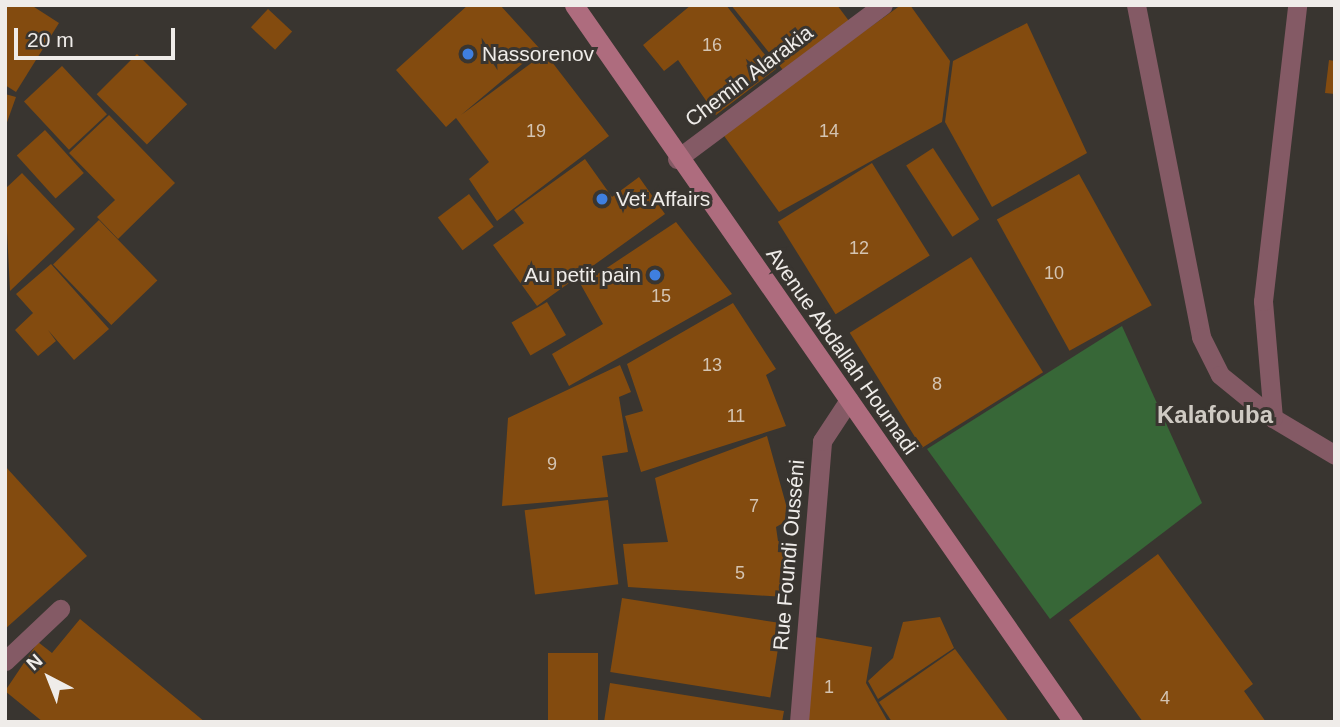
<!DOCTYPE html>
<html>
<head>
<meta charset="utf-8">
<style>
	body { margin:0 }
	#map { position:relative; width:1340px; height:727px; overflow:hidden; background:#393530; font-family:Arial,sans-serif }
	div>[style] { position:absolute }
	.green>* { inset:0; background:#376737 }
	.building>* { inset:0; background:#834b0f; transform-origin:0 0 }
	.service>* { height:19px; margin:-9.5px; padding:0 9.5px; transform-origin:9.5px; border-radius:9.5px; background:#845a65 }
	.minor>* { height:19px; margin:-9.5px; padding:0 9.5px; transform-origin:9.5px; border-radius:9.5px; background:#845a65 }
	.secondary>* { height:19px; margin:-9.5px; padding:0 9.5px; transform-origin:9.5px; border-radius:9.5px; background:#ae6c7e }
	.dots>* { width:19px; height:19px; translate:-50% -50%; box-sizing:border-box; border:4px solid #393530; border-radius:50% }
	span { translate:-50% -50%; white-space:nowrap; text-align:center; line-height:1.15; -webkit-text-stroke:6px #393530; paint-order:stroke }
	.number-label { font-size:18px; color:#d4c4b2 }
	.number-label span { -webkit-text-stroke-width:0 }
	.poi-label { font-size:21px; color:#efece9 }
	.left { translate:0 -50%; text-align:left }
	.right { translate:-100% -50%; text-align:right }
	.street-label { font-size:21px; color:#efece9 }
	.quarter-label { font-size:24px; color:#cfcac3; font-weight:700 }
	.frame { position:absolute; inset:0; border:7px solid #efece9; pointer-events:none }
	.north { position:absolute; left:14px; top:643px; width:70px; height:70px; -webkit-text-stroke:5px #393530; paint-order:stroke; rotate:318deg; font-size:19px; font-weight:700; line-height:28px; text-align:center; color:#efece9 }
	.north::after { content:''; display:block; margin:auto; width:24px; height:32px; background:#efece9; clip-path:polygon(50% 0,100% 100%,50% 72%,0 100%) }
	.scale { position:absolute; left:14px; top:28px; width:161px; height:32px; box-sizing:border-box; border:4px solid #efece9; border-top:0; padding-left:9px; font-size:21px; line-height:24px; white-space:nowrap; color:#efece9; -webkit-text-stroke:5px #393530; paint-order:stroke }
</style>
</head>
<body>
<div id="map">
	<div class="green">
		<i style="clip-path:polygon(1122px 326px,1202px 503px,1050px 619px,927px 449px)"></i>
	</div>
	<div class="building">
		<i style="clip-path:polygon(5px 5px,31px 5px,59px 23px,16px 92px,5px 85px)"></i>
		<i style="clip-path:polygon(468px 5px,500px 5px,540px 49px,461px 115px,545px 53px,609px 136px,497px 221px,469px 179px,489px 162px,456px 118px,446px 127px,396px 70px)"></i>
		<i style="clip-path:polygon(691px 5px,726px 5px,776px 69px,716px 115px,678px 60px,664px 71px,643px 45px)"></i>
		<i style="clip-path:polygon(731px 5px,837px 5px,849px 21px,783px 70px)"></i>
		<i style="clip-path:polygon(901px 5px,910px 5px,950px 61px,942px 122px,779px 212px,722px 133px)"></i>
		<i style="left:268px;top:9px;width:33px;height:25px;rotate:43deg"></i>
		<i style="clip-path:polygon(1027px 23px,1087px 153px,992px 207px,945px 122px,953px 61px)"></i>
		<i style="left:137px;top:54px;width:71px;height:57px;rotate:45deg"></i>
		<i style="clip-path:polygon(1329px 60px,1335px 61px,1335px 94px,1325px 93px)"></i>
		<i style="left:62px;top:66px;width:66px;height:52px;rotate:47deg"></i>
		<i style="clip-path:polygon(5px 94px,16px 97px,6px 125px,5px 125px)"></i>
		<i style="clip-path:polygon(109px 115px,175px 183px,118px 239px,97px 217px,115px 200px,69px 153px)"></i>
		<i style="left:45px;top:130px;width:58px;height:38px;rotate:48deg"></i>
		<i style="left:933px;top:148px;width:85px;height:32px;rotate:57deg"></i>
		<i style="clip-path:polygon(585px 159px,612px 197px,639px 177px,665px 214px,537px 306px,493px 245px,524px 223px,514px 210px)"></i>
		<i style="left:872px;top:163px;width:109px;height:111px;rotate:58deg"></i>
		<i style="clip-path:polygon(22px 173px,75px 229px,10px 291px,5px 189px)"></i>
		<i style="left:1079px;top:174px;width:150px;height:94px;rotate:61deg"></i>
		<i style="left:469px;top:194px;width:41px;height:39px;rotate:53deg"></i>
		<i style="left:99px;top:220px;width:84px;height:64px;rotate:46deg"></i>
		<i style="clip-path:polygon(676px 222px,732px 294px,569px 386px,552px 354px,603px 324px,581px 285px)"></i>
		<i style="left:971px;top:257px;width:136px;height:143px;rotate:58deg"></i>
		<i style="clip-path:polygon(51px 264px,109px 329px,74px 360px,48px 330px,56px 341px,38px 356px,15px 330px,33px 313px,16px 294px)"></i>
		<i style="left:547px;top:302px;width:38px;height:41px;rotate:60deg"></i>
		<i style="clip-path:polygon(733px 303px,776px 369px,766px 375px,786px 426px,641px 472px,625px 416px,643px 411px,627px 364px)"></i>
		<i style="clip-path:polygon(620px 365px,631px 392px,619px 397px,628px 452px,602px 456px,608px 497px,502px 506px,508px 418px)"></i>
		<i style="clip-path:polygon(767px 436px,790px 519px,776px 527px,778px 541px,789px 542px,785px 597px,628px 587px,623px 544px,668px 542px,655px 478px)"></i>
		<i style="clip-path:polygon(5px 466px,87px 556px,5px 629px)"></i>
		<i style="left:608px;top:500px;width:85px;height:84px;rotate:83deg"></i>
		<i style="clip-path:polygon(1158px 554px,1253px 684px,1244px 691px,1266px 722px,1143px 722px,1069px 620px)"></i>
		<i style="left:622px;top:598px;width:162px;height:75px;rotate:9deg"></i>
		<i style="clip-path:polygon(940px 617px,954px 648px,878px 699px,868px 681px,893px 658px,903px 622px)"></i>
		<i style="clip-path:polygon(80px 619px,205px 722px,43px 722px,5px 691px,38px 642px,52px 653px)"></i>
		<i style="clip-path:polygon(815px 637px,872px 647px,866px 683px,888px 722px,806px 722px)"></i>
		<i style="clip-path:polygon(955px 649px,1009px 722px,892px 722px,879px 702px)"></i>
		<i style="left:548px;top:653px;width:50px;height:69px"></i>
		<i style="clip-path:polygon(610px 683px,784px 711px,782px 722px,604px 722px)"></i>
	</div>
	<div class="service">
		<i style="left:1136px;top:5px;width:338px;rotate:78.9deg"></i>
		<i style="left:1201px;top:337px;width:42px;rotate:63.4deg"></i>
		<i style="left:1220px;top:375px;width:68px;rotate:39.1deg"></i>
		<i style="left:1273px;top:418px;width:72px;rotate:30.8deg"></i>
		<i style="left:1273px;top:418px;width:117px;rotate:-94.9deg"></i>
		<i style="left:1263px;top:301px;width:298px;rotate:-83.4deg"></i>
	</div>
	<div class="minor">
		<i style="left:677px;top:159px;width:257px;rotate:-36.8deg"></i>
		<i style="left:5px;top:661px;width:76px;rotate:-43.4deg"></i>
		<i style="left:799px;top:722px;width:282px;rotate:-85.3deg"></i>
		<i style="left:822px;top:441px;width:49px;rotate:-56.6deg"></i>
	</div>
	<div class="secondary">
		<i style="left:574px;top:5px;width:874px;rotate:55.16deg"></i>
	</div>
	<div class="dots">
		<i style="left:468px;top:54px;background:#3f7fe0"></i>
		<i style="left:602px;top:199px;background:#3f7fe0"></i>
		<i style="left:655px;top:275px;background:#3f7fe0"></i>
	</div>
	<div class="number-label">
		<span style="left:712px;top:45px">16</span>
		<span style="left:536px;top:131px">19</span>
		<span style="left:829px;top:131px">14</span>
		<span style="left:859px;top:248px">12</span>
		<span style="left:1054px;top:273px">10</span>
		<span style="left:661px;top:296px">15</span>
		<span style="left:712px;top:365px">13</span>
		<span style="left:937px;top:384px">8</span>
		<span style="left:736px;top:416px">11</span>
		<span style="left:552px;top:464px">9</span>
		<span style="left:754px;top:506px">7</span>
		<span style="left:740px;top:573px">5</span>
		<span style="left:829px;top:687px">1</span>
		<span style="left:1165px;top:698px">4</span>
	</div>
	<div class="poi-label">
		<span class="left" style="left:482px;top:54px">Nassorenov</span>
		<span class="left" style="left:616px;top:199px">Vet Affairs</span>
		<span class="right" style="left:641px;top:275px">Au petit pain</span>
	</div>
	<div class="street-label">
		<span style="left:749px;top:76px;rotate:-37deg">Chemin Alarakia</span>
		<span style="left:842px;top:351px;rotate:55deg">Avenue Abdallah Houmadi</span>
		<span style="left:789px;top:555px;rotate:-85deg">Rue Foundi Ousséni</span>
	</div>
	<div class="quarter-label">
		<span style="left:1215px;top:415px">Kalafouba</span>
	</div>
	<div class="frame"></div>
	<div class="north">N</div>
	<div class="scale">20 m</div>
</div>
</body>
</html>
